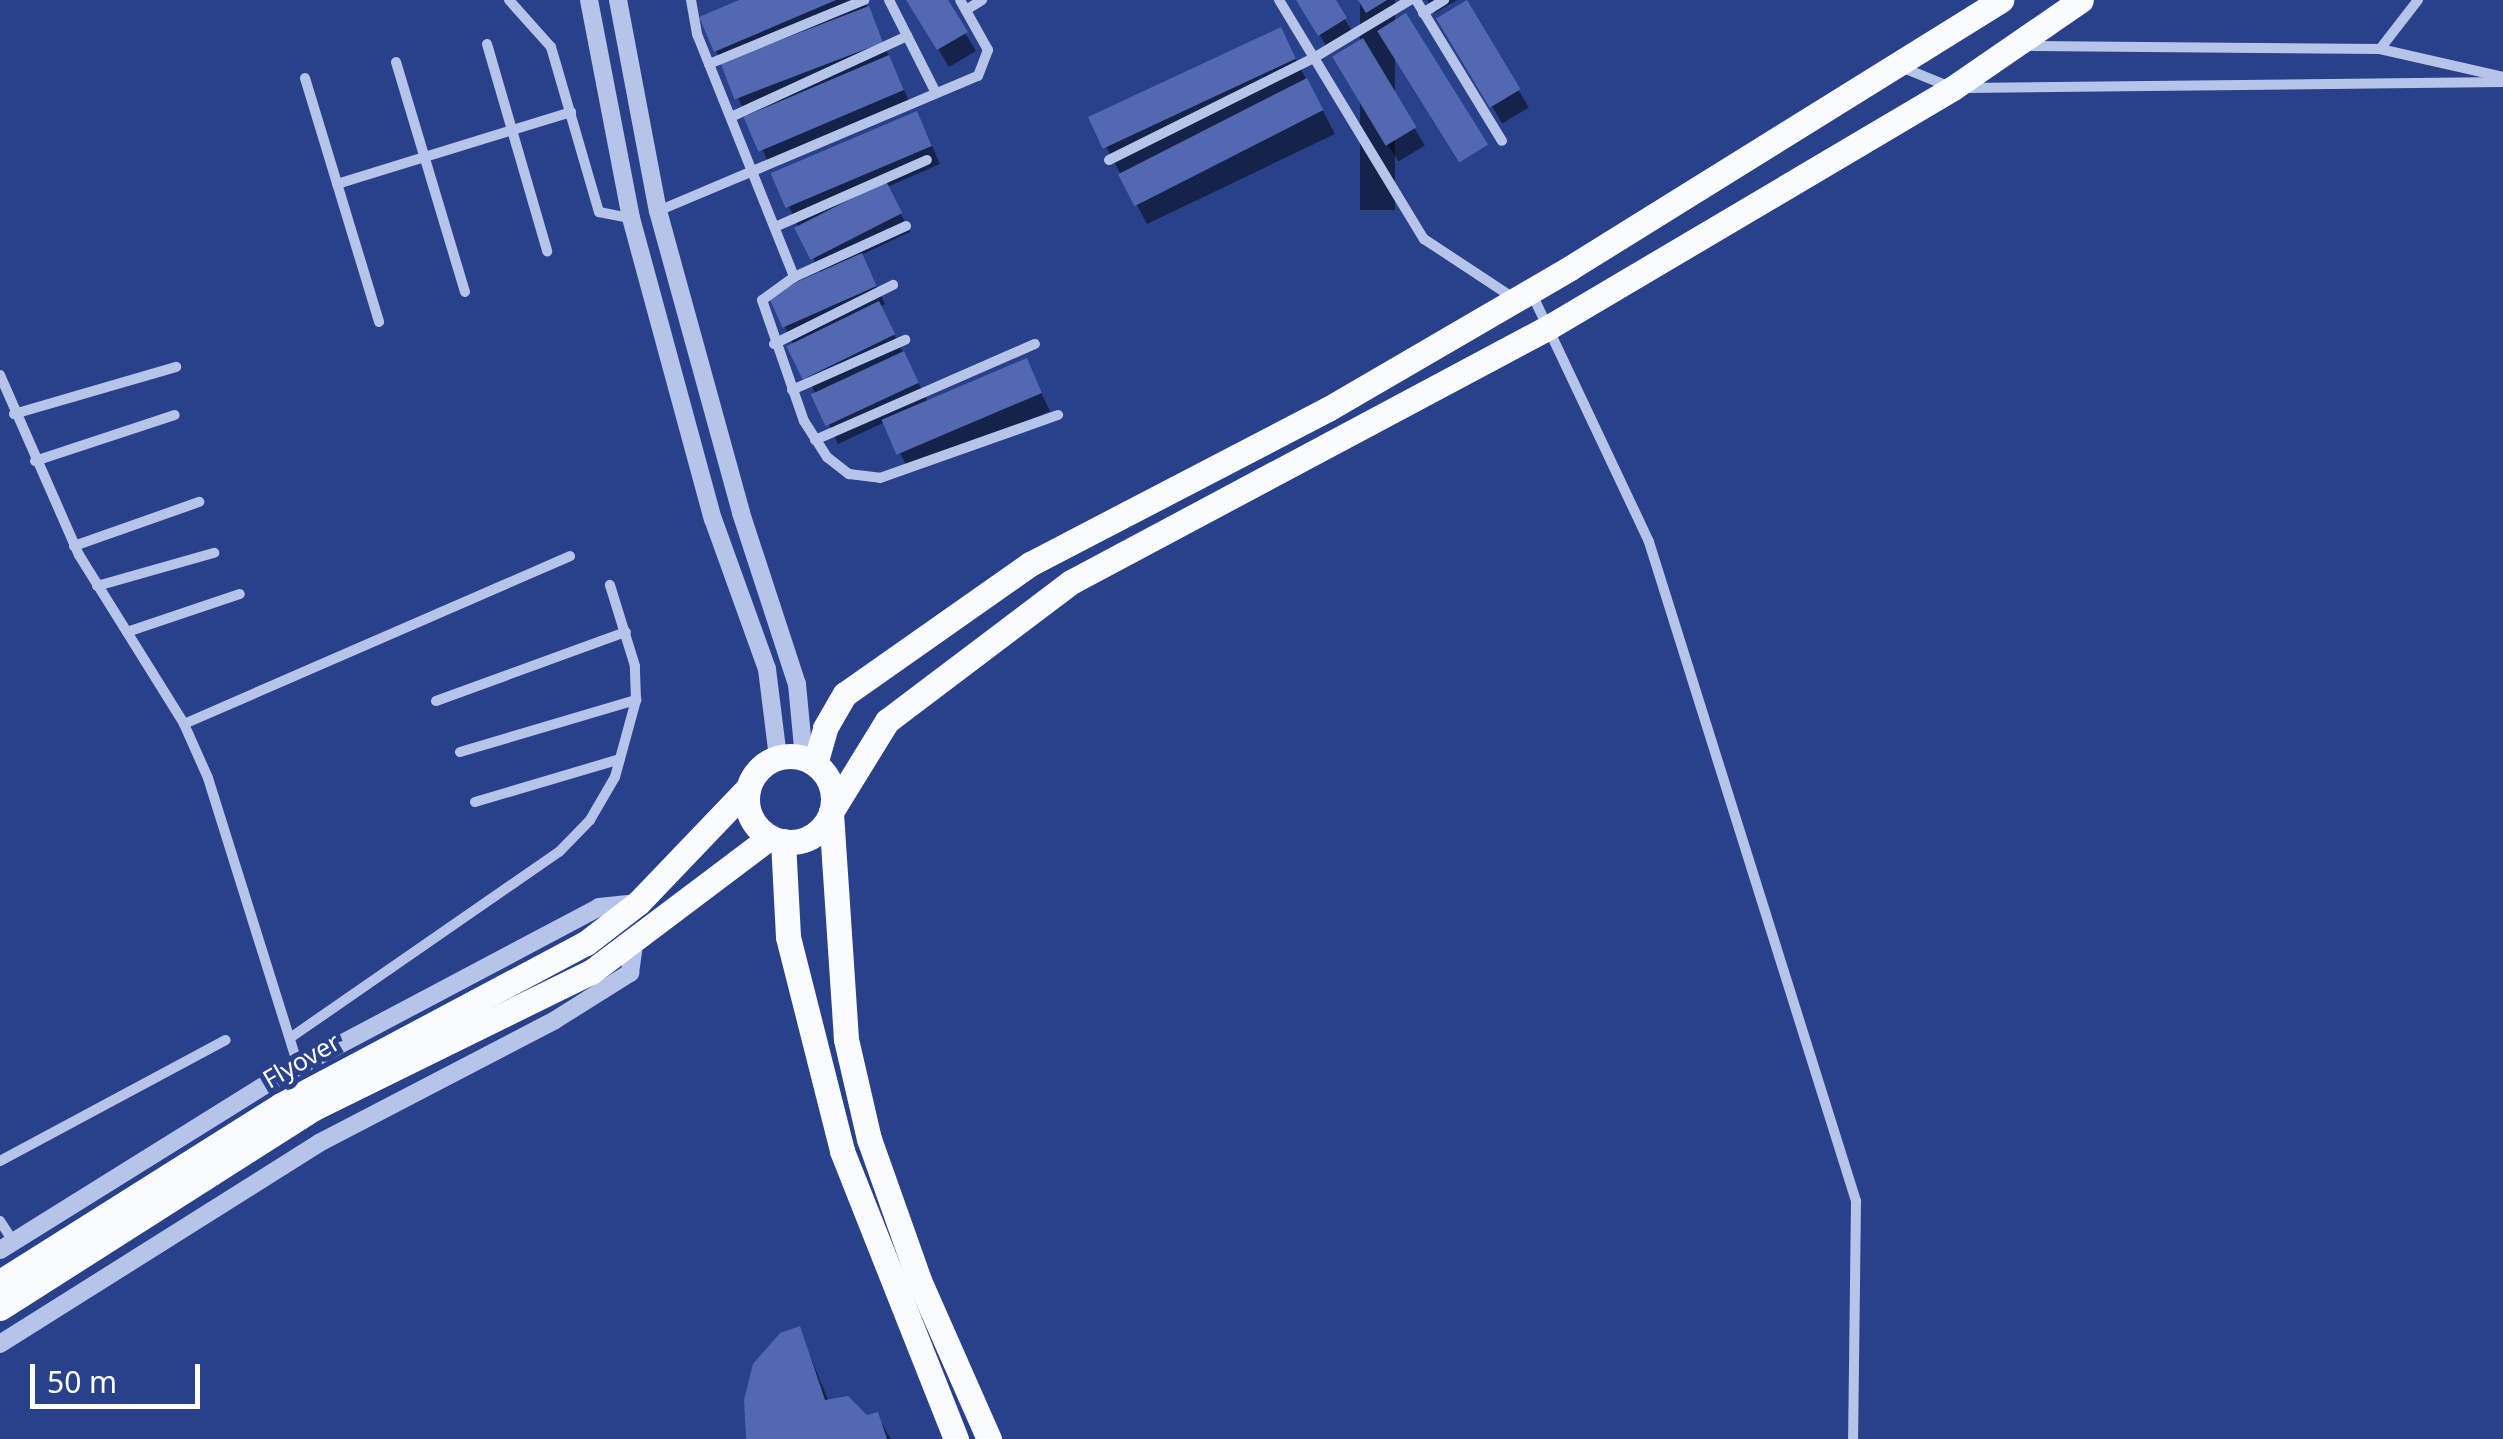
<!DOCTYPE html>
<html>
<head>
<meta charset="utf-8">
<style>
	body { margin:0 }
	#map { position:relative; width:2503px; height:1439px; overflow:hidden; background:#29418a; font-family:"Noto Sans",sans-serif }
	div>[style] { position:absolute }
	.shadow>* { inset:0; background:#0007; transform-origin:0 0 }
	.building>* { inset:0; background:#5269b1; transform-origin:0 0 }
	.minor>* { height:10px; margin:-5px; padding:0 5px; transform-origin:5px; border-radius:5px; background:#b7c4e9 }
	.tertiary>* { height:18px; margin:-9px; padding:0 9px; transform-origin:9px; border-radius:9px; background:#b7c4e9 }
	.primary>* { height:25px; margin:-12.5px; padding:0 12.5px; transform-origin:12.5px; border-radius:12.5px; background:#fafbfe }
	.primary>.ring { margin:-12.5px; padding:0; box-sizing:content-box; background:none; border:25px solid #fafbfe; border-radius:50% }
	span { translate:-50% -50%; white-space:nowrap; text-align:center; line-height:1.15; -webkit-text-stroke:10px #29418a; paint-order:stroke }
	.street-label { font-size:25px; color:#fff }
	.scale { position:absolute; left:30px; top:1364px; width:170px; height:45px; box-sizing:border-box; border:5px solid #fff; border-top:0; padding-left:12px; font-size:30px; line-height:35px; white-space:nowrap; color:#fff; -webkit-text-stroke:8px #29418a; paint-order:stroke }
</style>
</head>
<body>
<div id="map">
	<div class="shadow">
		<i style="clip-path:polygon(745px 0,864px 0,912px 108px,771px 168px,716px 51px)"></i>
		<i style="clip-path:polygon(909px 0,945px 0,976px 51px,949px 67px)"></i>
		<i style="clip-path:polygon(1298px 0,1333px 0,1355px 36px,1330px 52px)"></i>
		<i style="left:1360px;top:0;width:35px;height:210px"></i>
		<i style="clip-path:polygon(1427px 0,1457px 0,1435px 13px)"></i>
		<i style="left:1466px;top:3px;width:122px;height:31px;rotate:59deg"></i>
		<i style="left:1362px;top:41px;width:122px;height:31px;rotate:59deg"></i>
		<i style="clip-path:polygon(1293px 54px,1335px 134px,1147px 224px,1092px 120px)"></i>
		<i style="clip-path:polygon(926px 132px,940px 164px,887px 187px,910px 232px,861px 255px,885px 304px,880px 307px,928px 402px,1026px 361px,1050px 411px,909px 471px,885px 422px,838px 444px,772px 298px,821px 275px,789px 207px)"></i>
		<i style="clip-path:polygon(799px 1329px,829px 1402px,866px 1418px,877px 1415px,891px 1439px,753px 1439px)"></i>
	</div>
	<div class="building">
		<i style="clip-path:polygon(739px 0,836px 0,714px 52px,699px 17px)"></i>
		<i style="clip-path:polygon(906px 0,948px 0,968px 32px,937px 50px)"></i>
		<i style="clip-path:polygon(1296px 0,1336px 0,1347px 18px,1318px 36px)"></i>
		<i style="clip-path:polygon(1358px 0,1387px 0,1366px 13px)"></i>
		<i style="left:1467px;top:0;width:104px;height:36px;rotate:59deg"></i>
		<i style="left:869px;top:6px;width:39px;height:159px;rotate:69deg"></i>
		<i style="left:1406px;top:13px;width:155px;height:34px;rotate:58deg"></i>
		<i style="left:1281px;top:27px;width:35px;height:213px;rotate:65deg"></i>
		<i style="left:1363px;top:38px;width:104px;height:36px;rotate:59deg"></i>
		<i style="left:889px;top:55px;width:38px;height:158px;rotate:67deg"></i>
		<i style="left:1307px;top:78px;width:36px;height:212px;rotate:63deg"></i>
		<i style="left:917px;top:111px;width:38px;height:159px;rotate:67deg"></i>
		<i style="left:886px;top:181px;width:36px;height:103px;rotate:63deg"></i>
		<i style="left:862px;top:253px;width:36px;height:103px;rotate:66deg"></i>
		<i style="left:879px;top:301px;width:37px;height:103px;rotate:64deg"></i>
		<i style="left:904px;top:351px;width:35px;height:103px;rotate:65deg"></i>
		<i style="left:1027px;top:358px;width:38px;height:158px;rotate:67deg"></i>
		<i style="clip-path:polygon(800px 1326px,825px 1400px,848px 1396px,867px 1415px,878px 1412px,887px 1439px,746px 1439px,744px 1400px,753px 1364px,780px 1333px)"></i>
	</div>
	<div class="minor">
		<i style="left:509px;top:0;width:63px;rotate:48.2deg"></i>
		<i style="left:551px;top:47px;width:172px;rotate:73.8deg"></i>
		<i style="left:599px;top:212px;width:33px;rotate:11deg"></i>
		<i style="left:691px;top:0;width:35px;rotate:80deg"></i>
		<i style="left:697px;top:34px;width:262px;rotate:68.2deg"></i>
		<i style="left:889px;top:0;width:104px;rotate:63.2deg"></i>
		<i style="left:1279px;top:0;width:280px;rotate:58.8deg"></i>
		<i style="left:1424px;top:239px;width:109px;rotate:33.4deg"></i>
		<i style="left:1416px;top:0;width:165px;rotate:58.6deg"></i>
		<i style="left:966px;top:10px;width:19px;rotate:-32deg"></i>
		<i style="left:1423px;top:13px;width:25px;rotate:-32deg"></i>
		<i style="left:487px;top:44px;width:216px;rotate:73.8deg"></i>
		<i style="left:2024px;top:46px;width:356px;rotate:0.5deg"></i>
		<i style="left:2380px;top:49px;width:126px;rotate:12.8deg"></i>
		<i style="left:2380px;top:49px;width:62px;rotate:-52.2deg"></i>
		<i style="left:396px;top:62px;width:240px;rotate:73.3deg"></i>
		<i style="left:709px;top:64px;width:168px;rotate:-22.4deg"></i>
		<i style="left:1901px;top:67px;width:51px;rotate:22deg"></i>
		<i style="left:305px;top:78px;width:255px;rotate:73.1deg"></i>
		<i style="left:1964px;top:88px;width:539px;rotate:-0.64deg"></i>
		<i style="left:731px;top:117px;width:194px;rotate:-24.7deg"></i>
		<i style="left:1109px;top:160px;width:227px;rotate:-26.5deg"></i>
		<i style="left:1312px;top:59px;width:114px;rotate:-31deg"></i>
		<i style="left:337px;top:184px;width:245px;rotate:-17.1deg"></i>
		<i style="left:658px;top:211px;width:347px;rotate:-22.9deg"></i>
		<i style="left:978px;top:76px;width:28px;rotate:-69deg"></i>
		<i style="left:988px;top:50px;width:57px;rotate:-119.2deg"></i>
		<i style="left:906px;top:226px;width:123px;rotate:155.5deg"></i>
		<i style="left:794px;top:277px;width:39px;rotate:144deg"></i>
		<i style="left:762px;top:300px;width:128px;rotate:70.9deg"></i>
		<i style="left:804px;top:421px;width:43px;rotate:57.4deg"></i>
		<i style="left:827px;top:457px;width:28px;rotate:38deg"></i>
		<i style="left:849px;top:474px;width:31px;rotate:7deg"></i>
		<i style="left:880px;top:478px;width:189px;rotate:-19.5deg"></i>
		<i style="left:775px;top:227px;width:166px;rotate:-23.8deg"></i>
		<i style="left:1531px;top:292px;width:276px;rotate:64.7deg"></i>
		<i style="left:1649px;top:542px;width:691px;rotate:72.56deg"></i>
		<i style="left:1856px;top:1201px;width:238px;rotate:90.7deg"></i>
		<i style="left:774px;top:344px;width:133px;rotate:-26.4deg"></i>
		<i style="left:0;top:375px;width:197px;rotate:66.3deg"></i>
		<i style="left:79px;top:555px;width:199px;rotate:58.1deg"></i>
		<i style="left:184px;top:724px;width:59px;rotate:66deg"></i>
		<i style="left:208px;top:778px;width:302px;rotate:72.6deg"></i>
		<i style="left:792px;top:390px;width:124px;rotate:-23.9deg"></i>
		<i style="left:14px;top:414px;width:169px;rotate:-16.2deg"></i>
		<i style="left:815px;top:440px;width:240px;rotate:-23.6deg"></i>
		<i style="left:35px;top:461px;width:147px;rotate:-18.2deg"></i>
		<i style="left:74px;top:546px;width:133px;rotate:-19.4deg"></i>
		<i style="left:97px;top:586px;width:122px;rotate:-15.8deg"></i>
		<i style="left:127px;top:632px;width:119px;rotate:-18.6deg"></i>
		<i style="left:436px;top:701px;width:202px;rotate:-20deg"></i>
		<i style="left:184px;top:724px;width:421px;rotate:-23.5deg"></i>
		<i style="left:460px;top:752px;width:184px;rotate:-16.5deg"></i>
		<i style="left:475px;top:802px;width:151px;rotate:-16.5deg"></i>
		<i style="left:290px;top:1038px;width:327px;rotate:-34.7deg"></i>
		<i style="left:559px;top:852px;width:45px;rotate:-45.9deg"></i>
		<i style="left:590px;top:820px;width:50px;rotate:-59.8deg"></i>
		<i style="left:615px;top:777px;width:80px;rotate:-74.7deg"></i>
		<i style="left:636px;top:700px;width:34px;rotate:-92deg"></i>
		<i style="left:635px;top:666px;width:85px;rotate:-107.2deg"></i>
		<i style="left:0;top:1161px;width:256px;rotate:-28.2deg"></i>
		<i style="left:0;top:1221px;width:24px;rotate:57deg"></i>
	</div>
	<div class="tertiary">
		<i style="left:589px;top:0;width:222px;rotate:79.1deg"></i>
		<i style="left:631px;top:218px;width:312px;rotate:74.8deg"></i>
		<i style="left:713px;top:519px;width:159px;rotate:70.2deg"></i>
		<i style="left:767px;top:669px;width:89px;rotate:82.9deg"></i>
		<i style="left:618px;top:0;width:215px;rotate:79.3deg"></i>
		<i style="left:658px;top:211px;width:313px;rotate:74.6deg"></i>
		<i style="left:741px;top:513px;width:180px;rotate:71.9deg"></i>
		<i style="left:797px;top:684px;width:74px;rotate:84.6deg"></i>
		<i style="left:0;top:1250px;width:319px;rotate:-31.9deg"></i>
		<i style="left:271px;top:1081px;width:371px;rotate:-27.9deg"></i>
		<i style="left:599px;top:907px;width:39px;rotate:-6deg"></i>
		<i style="left:0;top:1344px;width:377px;rotate:-32.2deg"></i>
		<i style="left:319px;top:1143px;width:266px;rotate:-27.5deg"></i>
		<i style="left:555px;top:1020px;width:89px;rotate:-32.1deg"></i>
		<i style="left:630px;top:973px;width:28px;rotate:-82deg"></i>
	</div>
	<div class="primary">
		<i class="ring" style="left:747px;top:756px;width:61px;height:61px"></i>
		<i style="left:815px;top:764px;width:37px;rotate:-74deg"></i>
		<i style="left:825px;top:728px;width:39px;rotate:-60deg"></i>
		<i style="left:845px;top:694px;width:226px;rotate:-35.1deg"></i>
		<i style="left:1030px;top:564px;width:336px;rotate:-27.5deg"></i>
		<i style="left:1328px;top:409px;width:280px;rotate:-30.2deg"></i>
		<i style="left:1570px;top:268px;width:508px;rotate:-31.87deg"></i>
		<i style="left:783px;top:841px;width:96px;rotate:87deg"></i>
		<i style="left:788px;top:937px;width:221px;rotate:75.8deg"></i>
		<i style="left:842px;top:1151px;width:310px;rotate:68.4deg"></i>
		<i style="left:0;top:1282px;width:332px;rotate:-32.2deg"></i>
		<i style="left:281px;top:1105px;width:345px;rotate:-28deg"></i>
		<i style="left:586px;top:943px;width:67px;rotate:-37.7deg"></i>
		<i style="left:639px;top:902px;width:158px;rotate:-46.3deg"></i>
		<i style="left:0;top:1308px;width:370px;rotate:-32.5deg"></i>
		<i style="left:312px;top:1109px;width:311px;rotate:-26.2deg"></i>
		<i style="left:591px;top:972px;width:224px;rotate:-37deg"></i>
		<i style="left:989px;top:1439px;width:174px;rotate:-113.8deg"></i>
		<i style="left:919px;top:1280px;width:150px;rotate:-109.5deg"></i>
		<i style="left:869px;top:1139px;width:103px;rotate:-103deg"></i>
		<i style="left:846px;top:1039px;width:227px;rotate:-93.8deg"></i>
		<i style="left:831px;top:812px;width:107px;rotate:-58.4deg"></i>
		<i style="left:887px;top:721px;width:231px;rotate:-37.1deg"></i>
		<i style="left:1071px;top:582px;width:542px;rotate:-28.08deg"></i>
		<i style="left:1549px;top:327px;width:469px;rotate:-30.6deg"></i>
		<i style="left:1953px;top:88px;width:155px;rotate:-34.5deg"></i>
	</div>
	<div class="street-label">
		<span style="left:301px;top:1060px;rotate:-30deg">Flyover</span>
	</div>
	<div class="scale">50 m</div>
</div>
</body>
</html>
